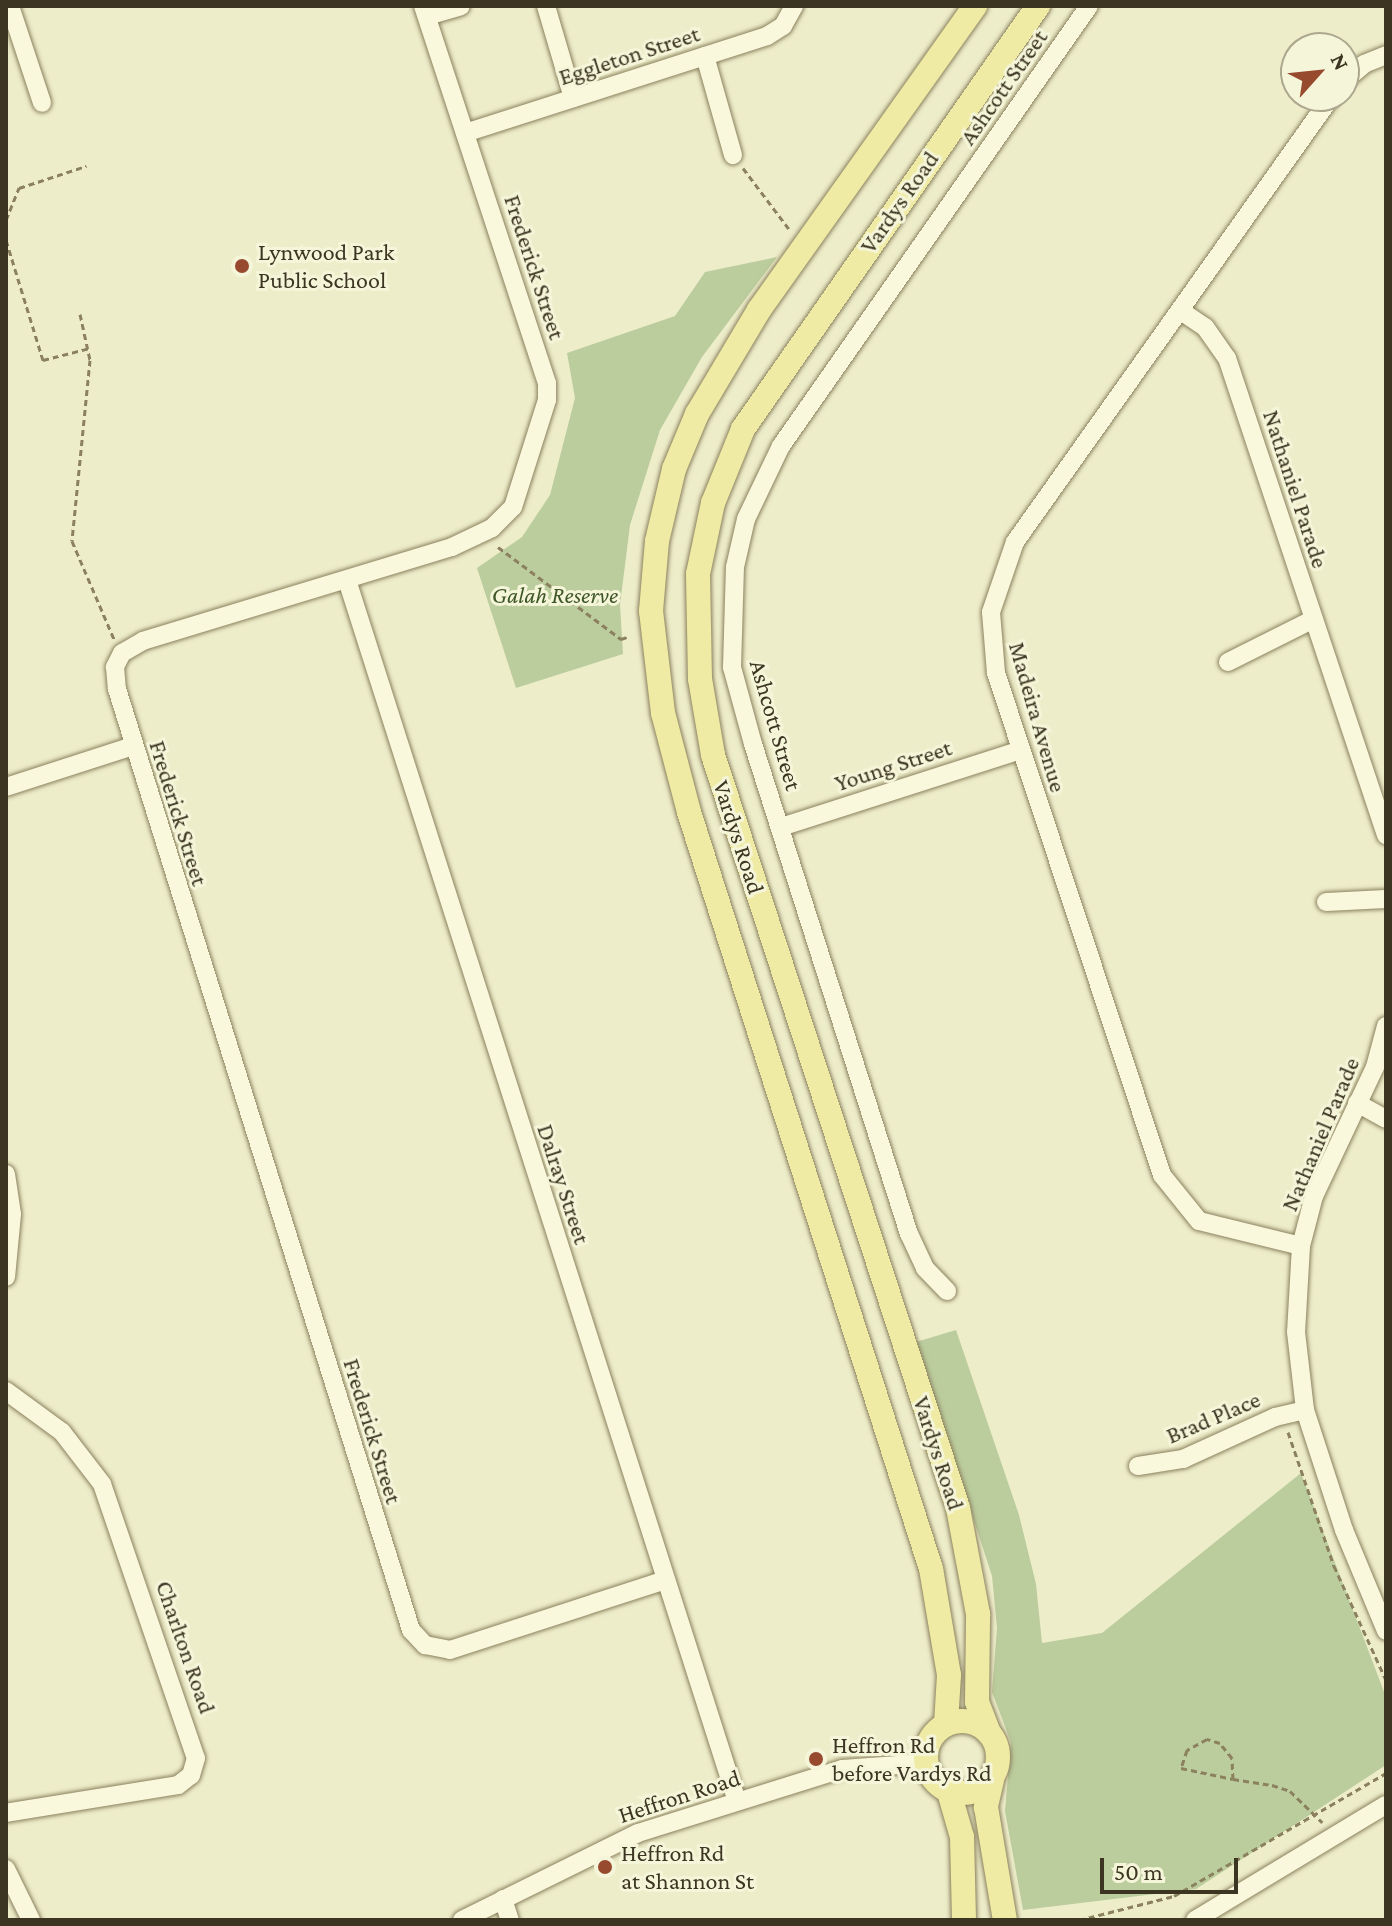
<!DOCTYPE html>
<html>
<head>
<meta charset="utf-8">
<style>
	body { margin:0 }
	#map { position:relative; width:1392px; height:1926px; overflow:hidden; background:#eeedca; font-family:"Crimson Pro",serif }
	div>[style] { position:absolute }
	.green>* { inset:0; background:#bbcc9d }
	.path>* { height:3px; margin-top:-1.5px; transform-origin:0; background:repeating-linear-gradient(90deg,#8b815e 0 6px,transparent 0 10px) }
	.roads { filter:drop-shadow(0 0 2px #8b815e) drop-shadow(0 0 2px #8b815e) }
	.minor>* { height:18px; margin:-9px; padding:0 9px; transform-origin:9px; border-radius:9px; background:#f9f8dd }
	.major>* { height:24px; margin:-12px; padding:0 12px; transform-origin:12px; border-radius:12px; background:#efeba4 }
	.major>.ring { margin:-12px; padding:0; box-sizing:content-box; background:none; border:24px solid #efeba4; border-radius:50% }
	.dots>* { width:22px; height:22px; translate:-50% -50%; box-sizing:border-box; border:4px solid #f5f5d9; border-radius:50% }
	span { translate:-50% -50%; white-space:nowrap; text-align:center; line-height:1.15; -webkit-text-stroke:6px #f5f5d9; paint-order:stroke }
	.street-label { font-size:24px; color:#3b3521 }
	.poi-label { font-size:24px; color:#3b3521 }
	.left { translate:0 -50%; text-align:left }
	.park-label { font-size:24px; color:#3f5728; font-style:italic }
	.frame { position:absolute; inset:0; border:8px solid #3b3521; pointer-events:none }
	.north { position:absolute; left:1280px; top:32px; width:80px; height:80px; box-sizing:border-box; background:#f5f5d9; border:2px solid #aba88f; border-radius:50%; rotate:63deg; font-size:22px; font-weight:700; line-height:32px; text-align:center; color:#3b3521 }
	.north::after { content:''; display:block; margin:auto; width:28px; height:36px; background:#984a2f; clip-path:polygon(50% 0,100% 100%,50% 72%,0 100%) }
	.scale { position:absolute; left:1100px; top:1858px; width:138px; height:36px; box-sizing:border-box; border:4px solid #3b3521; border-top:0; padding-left:10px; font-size:24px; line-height:28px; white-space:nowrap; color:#3b3521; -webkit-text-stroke:6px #f5f5d9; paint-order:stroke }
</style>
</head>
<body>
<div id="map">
	<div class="green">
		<i style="clip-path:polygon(777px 257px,702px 357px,660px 430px,630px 525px,620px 605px,623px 654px,516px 688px,477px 568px,522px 537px,550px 495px,575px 398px,567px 353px,675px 316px,705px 272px)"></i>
		<i style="clip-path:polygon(956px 1330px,1019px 1515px,1036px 1584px,1042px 1643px,1102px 1633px,1301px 1473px,1386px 1697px,1386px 1765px,1196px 1889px,1023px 1910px,1005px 1811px,1011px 1742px,992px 1692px,997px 1628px,992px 1576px,916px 1342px)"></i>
	</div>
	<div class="path">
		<i style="left:743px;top:168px;width:76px;rotate:53deg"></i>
		<i style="left:6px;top:220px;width:35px;rotate:-68deg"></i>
		<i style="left:19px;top:188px;width:71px;rotate:-18.2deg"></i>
		<i style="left:6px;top:240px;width:126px;rotate:72.9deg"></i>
		<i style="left:43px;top:360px;width:49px;rotate:-14.3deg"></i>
		<i style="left:80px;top:314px;width:47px;rotate:77.7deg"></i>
		<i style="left:90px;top:360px;width:182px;rotate:95.7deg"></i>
		<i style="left:72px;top:541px;width:107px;rotate:66.8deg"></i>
		<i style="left:498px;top:547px;width:154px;rotate:36.8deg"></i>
		<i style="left:621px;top:639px;width:6px;rotate:-18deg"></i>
		<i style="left:1288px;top:1432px;width:142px;rotate:71.1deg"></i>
		<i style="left:1334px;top:1566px;width:125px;rotate:65.5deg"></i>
		<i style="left:1233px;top:1779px;width:21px;rotate:-93deg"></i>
		<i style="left:1232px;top:1758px;width:19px;rotate:-129deg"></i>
		<i style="left:1220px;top:1743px;width:14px;rotate:-163deg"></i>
		<i style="left:1207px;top:1739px;width:23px;rotate:151deg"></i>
		<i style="left:1187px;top:1750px;width:19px;rotate:108deg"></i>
		<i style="left:1181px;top:1768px;width:53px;rotate:11.9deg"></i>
		<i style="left:1233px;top:1779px;width:39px;rotate:9deg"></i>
		<i style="left:1272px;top:1785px;width:19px;rotate:18deg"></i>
		<i style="left:1290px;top:1791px;width:45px;rotate:44.1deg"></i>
		<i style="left:1079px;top:1920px;width:98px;rotate:-14.2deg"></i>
		<i style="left:1174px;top:1896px;width:245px;rotate:-30.1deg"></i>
	</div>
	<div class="roads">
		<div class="minor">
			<i style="left:10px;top:6px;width:102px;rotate:71.7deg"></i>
			<i style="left:423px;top:6px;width:397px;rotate:71.8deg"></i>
			<i style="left:547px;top:383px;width:17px;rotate:90deg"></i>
			<i style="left:547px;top:400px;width:112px;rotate:107.6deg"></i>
			<i style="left:513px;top:507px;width:30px;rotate:135deg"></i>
			<i style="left:492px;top:528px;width:44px;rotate:154.6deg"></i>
			<i style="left:452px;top:547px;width:323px;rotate:163.1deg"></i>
			<i style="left:143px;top:641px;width:24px;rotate:150deg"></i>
			<i style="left:122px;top:653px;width:16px;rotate:117deg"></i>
			<i style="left:115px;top:667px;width:22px;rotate:85deg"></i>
			<i style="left:117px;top:689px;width:986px;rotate:72.65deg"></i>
			<i style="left:411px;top:1630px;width:21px;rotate:47deg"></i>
			<i style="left:425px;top:1645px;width:25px;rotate:11deg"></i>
			<i style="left:450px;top:1650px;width:227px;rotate:-18deg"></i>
			<i style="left:546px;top:6px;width:96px;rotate:73.6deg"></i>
			<i style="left:427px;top:16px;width:35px;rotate:-16deg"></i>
			<i style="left:705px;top:56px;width:103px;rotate:74.2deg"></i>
			<i style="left:1344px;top:81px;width:26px;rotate:-40deg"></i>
			<i style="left:1364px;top:64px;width:24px;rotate:-22deg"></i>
			<i style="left:465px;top:133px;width:317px;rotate:-17.8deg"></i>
			<i style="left:767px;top:36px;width:19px;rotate:-32deg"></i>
			<i style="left:783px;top:26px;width:23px;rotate:-61deg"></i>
			<i style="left:1181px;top:311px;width:29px;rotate:34deg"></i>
			<i style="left:1205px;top:327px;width:38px;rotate:55deg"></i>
			<i style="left:1227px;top:358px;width:503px;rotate:71.57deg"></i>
			<i style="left:347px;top:580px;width:1282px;rotate:72.29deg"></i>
			<i style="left:1228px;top:662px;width:96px;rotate:-26.6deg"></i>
			<i style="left:6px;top:787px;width:133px;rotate:-17.9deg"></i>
			<i style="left:781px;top:827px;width:252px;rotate:-17.8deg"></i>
			<i style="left:1326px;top:902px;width:60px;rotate:-2.9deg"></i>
			<i style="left:1386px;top:1026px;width:42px;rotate:105deg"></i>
			<i style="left:1375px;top:1067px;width:143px;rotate:115.3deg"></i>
			<i style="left:1314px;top:1196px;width:52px;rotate:104.6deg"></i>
			<i style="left:1301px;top:1246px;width:86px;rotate:93.3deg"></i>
			<i style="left:1296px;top:1332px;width:79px;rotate:83.4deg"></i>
			<i style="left:1305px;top:1410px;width:126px;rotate:72deg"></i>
			<i style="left:1344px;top:1530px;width:109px;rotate:67.4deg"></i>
			<i style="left:1357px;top:1103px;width:33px;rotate:29deg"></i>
			<i style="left:6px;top:1174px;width:40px;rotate:81.5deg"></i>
			<i style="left:12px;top:1214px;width:63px;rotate:95.4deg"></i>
			<i style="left:1301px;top:1246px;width:105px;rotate:-166.2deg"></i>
			<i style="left:1199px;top:1221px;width:59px;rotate:-128.8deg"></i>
			<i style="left:1162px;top:1175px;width:529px;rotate:-108.3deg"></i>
			<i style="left:996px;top:673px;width:61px;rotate:-94.7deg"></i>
			<i style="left:991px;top:612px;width:74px;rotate:-71.1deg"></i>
			<i style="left:1015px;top:542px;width:547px;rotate:-54.6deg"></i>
			<i style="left:947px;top:1291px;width:32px;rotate:-134deg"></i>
			<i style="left:925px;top:1268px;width:38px;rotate:-115deg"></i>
			<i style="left:909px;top:1234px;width:514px;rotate:-107.66deg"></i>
			<i style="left:753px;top:744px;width:80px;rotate:-105.3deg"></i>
			<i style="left:732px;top:667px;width:100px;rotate:-88.3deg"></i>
			<i style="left:735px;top:567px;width:49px;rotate:-77.1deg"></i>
			<i style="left:746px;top:519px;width:81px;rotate:-64.4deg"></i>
			<i style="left:781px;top:446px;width:537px;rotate:-55.01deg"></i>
			<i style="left:6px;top:1391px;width:69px;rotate:36.2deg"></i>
			<i style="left:62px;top:1432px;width:66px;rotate:52.4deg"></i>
			<i style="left:102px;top:1484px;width:290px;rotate:71.1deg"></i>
			<i style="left:196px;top:1758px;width:18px;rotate:106deg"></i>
			<i style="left:191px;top:1775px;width:16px;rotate:142deg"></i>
			<i style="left:178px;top:1785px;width:174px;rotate:170.8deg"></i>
			<i style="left:1138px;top:1466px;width:46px;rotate:-8.8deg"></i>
			<i style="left:1183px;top:1459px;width:101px;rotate:-24.5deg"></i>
			<i style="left:1275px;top:1417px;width:31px;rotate:-13deg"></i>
			<i style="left:6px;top:1869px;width:57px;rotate:63.9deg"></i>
			<i style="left:503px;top:1899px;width:22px;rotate:72deg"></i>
			<i style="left:462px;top:1920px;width:196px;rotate:-26.3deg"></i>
			<i style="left:638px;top:1833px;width:214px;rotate:-17.4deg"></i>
			<i style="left:842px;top:1769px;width:84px;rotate:-4.1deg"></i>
			<i style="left:1195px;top:1920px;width:223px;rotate:-31.1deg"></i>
		</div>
		<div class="major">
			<i class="ring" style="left:926px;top:1721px;width:48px;height:48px"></i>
			<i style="left:946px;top:1724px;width:49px;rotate:-86.5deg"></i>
			<i style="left:949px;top:1675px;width:108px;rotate:-99.6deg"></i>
			<i style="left:931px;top:1569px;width:795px;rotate:-107.73deg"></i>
			<i style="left:689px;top:812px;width:102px;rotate:-104.7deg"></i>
			<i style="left:663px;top:713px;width:103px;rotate:-96.7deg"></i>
			<i style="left:651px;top:611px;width:70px;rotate:-85.1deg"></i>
			<i style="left:657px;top:541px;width:74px;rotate:-76.7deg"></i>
			<i style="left:674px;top:469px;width:60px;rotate:-67.3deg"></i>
			<i style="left:697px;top:414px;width:121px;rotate:-59.2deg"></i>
			<i style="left:759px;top:310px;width:373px;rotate:-54.6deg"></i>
			<i style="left:989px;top:1733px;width:33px;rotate:-111deg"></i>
			<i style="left:977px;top:1702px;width:88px;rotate:-89.3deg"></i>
			<i style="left:978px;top:1614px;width:108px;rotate:-100.7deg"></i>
			<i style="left:958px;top:1508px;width:792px;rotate:-108.02deg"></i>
			<i style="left:713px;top:755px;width:77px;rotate:-99.7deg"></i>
			<i style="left:700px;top:679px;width:105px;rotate:-91.1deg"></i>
			<i style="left:698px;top:574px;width:73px;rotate:-78.1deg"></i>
			<i style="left:713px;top:503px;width:80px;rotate:-67.9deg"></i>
			<i style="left:743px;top:429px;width:516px;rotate:-55.11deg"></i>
			<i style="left:992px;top:1780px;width:28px;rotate:103deg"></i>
			<i style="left:986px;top:1807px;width:115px;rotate:80.5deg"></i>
			<i style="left:949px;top:1792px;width:47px;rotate:73.9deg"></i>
			<i style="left:962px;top:1837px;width:83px;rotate:88.6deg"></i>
		</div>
	</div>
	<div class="dots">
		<i style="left:242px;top:266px;background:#984a2f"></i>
		<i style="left:816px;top:1759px;background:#984a2f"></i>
		<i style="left:605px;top:1867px;background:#984a2f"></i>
	</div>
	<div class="street-label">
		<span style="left:629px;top:55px;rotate:-18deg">Eggleton Street</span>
		<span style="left:1003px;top:87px;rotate:-55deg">Ashcott Street</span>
		<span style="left:899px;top:202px;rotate:-55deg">Vardys Road</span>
		<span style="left:535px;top:267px;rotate:72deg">Frederick Street</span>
		<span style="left:1296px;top:489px;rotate:72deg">Nathaniel Parade</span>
		<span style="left:1038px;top:717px;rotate:74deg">Madeira Avenue</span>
		<span style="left:776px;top:725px;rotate:74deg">Ashcott Street</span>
		<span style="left:893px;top:765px;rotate:-18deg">Young Street</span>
		<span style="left:179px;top:813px;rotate:73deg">Frederick Street</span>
		<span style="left:739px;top:837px;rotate:72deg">Vardys Road</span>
		<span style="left:1320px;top:1134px;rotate:-67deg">Nathaniel Parade</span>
		<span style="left:564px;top:1184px;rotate:72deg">Dalray Street</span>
		<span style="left:1213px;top:1417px;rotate:-23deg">Brad Place</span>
		<span style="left:373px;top:1431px;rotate:73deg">Frederick Street</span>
		<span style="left:939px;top:1453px;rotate:72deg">Vardys Road</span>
		<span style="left:186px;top:1647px;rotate:71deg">Charlton Road</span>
		<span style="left:679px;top:1796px;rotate:-18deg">Heffron Road</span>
	</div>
	<div class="poi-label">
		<span class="left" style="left:258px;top:266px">Lynwood Park<br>Public School</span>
		<span class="left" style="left:832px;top:1759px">Heffron Rd<br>before Vardys Rd</span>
		<span class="left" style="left:621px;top:1867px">Heffron Rd<br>at Shannon St</span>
	</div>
	<div class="park-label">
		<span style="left:555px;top:595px">Galah Reserve</span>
	</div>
	<div class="frame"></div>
	<div class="north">N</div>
	<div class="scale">50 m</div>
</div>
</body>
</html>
